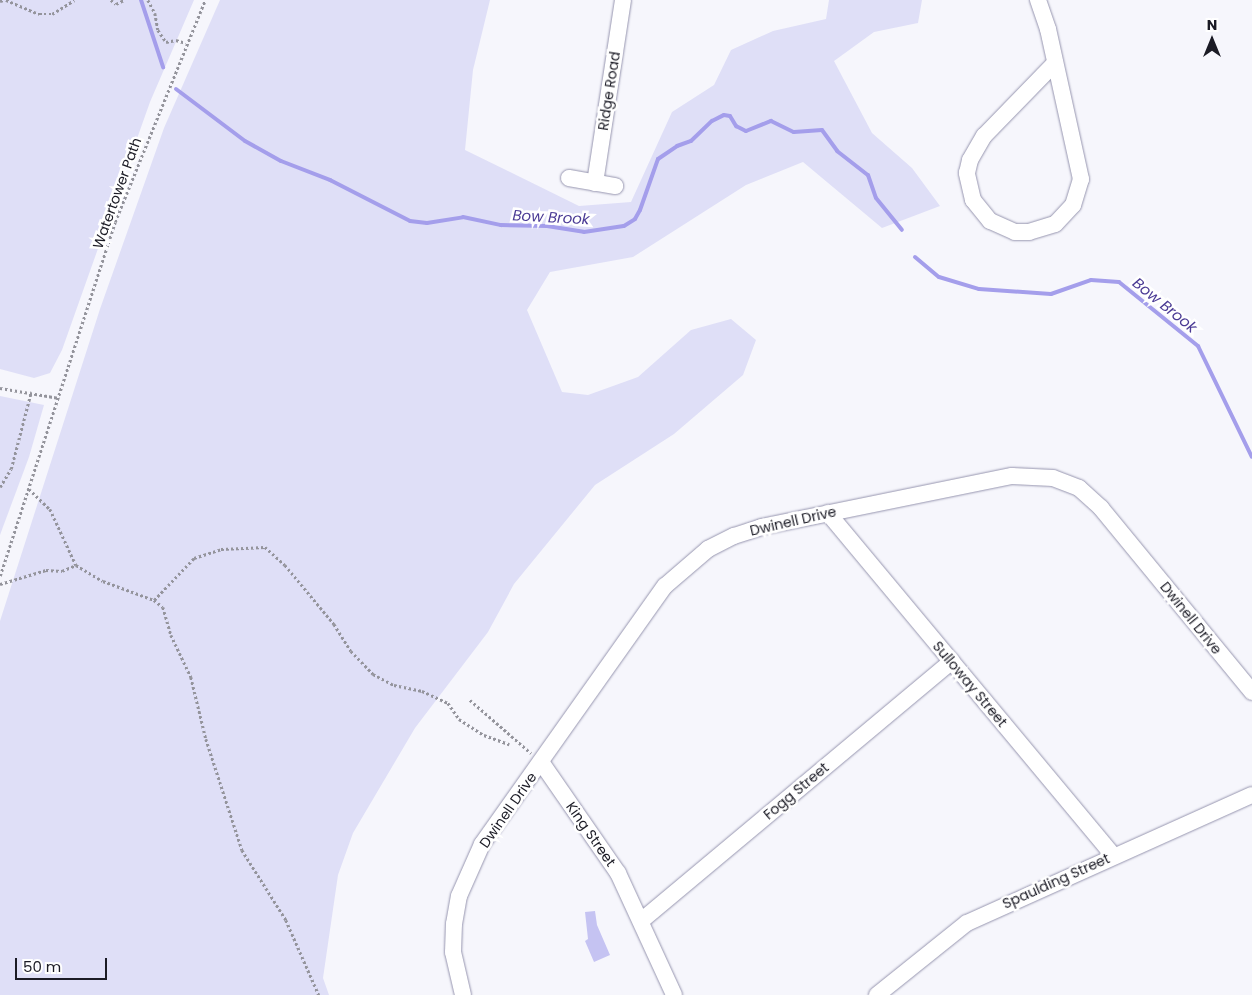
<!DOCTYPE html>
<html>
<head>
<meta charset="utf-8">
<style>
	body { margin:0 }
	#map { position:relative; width:1252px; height:995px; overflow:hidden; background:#f6f6fc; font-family:Poppins,sans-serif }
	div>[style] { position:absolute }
	.green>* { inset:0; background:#dfdff7 }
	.stream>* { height:4px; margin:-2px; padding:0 2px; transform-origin:2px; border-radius:2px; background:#a49eeb }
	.building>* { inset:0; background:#c5c3f2 }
	.path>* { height:2.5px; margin-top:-1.25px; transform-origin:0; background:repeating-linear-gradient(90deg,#94949c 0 2.5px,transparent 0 5px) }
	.roads { filter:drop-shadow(0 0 1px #9695af) drop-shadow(0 0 1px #9695af) }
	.minor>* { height:16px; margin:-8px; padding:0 8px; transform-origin:8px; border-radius:8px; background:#fff }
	span { translate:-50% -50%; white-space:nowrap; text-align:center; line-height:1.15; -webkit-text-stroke:5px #fff; paint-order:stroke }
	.street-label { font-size:14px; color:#1b1b25 }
	.water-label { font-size:15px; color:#4b3b95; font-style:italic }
	.north { position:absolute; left:1187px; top:15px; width:50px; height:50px; -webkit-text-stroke:4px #fff; paint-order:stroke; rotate:0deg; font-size:14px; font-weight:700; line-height:20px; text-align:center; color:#1b1b25 }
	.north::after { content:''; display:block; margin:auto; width:18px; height:22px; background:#1b1b25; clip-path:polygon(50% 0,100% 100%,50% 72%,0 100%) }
	.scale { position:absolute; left:15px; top:958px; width:92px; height:22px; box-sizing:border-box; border:2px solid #1b1b25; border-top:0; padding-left:6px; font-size:15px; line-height:18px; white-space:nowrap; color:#1b1b25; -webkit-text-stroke:4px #fff; paint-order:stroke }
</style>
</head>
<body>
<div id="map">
	<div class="green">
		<i style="clip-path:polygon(0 0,194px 0,150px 102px,62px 350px,50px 373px,34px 378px,0 369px)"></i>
		<i style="clip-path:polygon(220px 0,490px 0,473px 70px,465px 150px,579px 206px,631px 202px,672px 112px,714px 85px,731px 50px,773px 31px,826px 19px,829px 0,922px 0,918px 23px,874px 32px,834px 61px,872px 133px,912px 168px,940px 206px,882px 228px,803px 162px,746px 185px,633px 257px,550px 272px,527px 310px,562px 392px,588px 395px,638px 377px,691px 330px,731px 319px,756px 340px,743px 375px,674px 434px,595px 485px,514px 584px,488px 632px,415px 728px,353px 833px,338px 875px,323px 978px,329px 995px,0 995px,0 621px,100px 309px,164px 128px)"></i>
		<i style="clip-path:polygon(0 396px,44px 405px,29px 457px,0 535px)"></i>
	</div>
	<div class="stream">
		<i style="left:141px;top:0;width:71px;rotate:71.8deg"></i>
		<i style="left:176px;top:89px;width:86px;rotate:37deg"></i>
		<i style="left:245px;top:141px;width:41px;rotate:29.1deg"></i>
		<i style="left:281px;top:161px;width:53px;rotate:21.2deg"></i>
		<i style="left:330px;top:180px;width:90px;rotate:27.1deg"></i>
		<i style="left:410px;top:221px;width:17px;rotate:7deg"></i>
		<i style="left:427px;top:223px;width:36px;rotate:-9deg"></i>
		<i style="left:463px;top:217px;width:39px;rotate:12deg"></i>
		<i style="left:501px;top:225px;width:46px;rotate:1.2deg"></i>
		<i style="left:547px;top:226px;width:37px;rotate:9deg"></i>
		<i style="left:584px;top:232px;width:40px;rotate:-8.5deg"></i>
		<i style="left:624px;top:226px;width:13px;rotate:-32deg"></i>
		<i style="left:635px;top:219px;width:10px;rotate:-61deg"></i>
		<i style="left:640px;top:210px;width:54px;rotate:-70.6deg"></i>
		<i style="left:658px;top:159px;width:23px;rotate:-34deg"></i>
		<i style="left:677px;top:146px;width:15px;rotate:-20deg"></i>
		<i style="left:691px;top:141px;width:29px;rotate:-44deg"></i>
		<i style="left:712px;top:121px;width:13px;rotate:-27deg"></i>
		<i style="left:724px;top:115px;width:6px;rotate:9deg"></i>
		<i style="left:730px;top:116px;width:12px;rotate:59deg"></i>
		<i style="left:736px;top:126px;width:11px;rotate:27deg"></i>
		<i style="left:746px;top:131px;width:27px;rotate:-22deg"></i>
		<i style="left:771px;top:121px;width:25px;rotate:26deg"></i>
		<i style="left:794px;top:132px;width:28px;rotate:-4deg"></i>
		<i style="left:822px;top:130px;width:26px;rotate:54deg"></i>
		<i style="left:837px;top:151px;width:39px;rotate:38deg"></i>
		<i style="left:868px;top:175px;width:24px;rotate:71deg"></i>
		<i style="left:876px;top:198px;width:41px;rotate:50.9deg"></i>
		<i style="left:915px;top:257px;width:31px;rotate:40deg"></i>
		<i style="left:939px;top:277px;width:42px;rotate:16.7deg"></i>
		<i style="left:979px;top:289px;width:72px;rotate:4deg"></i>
		<i style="left:1051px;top:294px;width:42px;rotate:-19.3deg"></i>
		<i style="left:1091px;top:280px;width:28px;rotate:4deg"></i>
		<i style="left:1119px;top:282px;width:102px;rotate:39deg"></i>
		<i style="left:1198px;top:346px;width:123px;rotate:64.1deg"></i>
	</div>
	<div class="building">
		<i style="clip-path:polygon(595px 911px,597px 925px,610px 955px,594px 962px,585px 941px,588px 939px,585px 912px)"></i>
	</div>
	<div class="path">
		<i style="left:6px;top:0;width:36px;rotate:23deg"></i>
		<i style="left:39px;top:14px;width:13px"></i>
		<i style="left:52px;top:14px;width:26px;rotate:-32deg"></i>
		<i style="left:111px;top:0;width:6px;rotate:39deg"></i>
		<i style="left:116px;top:4px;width:9px;rotate:-27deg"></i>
		<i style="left:148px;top:0;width:15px;rotate:62deg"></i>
		<i style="left:155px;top:13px;width:17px;rotate:80deg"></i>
		<i style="left:158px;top:30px;width:14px;rotate:56deg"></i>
		<i style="left:166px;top:42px;width:10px;rotate:-11deg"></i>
		<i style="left:176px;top:40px;width:10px;rotate:17deg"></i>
		<i style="left:0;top:1px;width:4px;rotate:-14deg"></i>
		<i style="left:0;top:388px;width:60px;rotate:9.6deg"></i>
		<i style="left:0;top:487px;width:21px;rotate:-59deg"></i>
		<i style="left:11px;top:469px;width:80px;rotate:-75.4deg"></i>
		<i style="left:29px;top:489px;width:29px;rotate:44deg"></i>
		<i style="left:50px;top:509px;width:62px;rotate:65.1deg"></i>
		<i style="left:0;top:576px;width:372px;rotate:-72deg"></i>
		<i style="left:115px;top:222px;width:240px;rotate:-67.9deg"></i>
		<i style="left:0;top:584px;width:48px;rotate:-16.9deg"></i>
		<i style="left:46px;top:570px;width:16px;rotate:4deg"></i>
		<i style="left:62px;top:571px;width:15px;rotate:-23deg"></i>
		<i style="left:76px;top:565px;width:31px;rotate:31deg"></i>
		<i style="left:103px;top:581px;width:54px;rotate:20.4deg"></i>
		<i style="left:154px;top:600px;width:11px;rotate:38deg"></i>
		<i style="left:163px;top:607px;width:29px;rotate:74deg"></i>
		<i style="left:171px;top:635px;width:47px;rotate:64.5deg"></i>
		<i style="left:191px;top:677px;width:64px;rotate:76.4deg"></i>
		<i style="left:206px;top:739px;width:117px;rotate:72deg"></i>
		<i style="left:242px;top:850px;width:83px;rotate:57.8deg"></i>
		<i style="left:286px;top:920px;width:82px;rotate:66.3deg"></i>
		<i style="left:154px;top:600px;width:58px;rotate:-46.4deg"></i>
		<i style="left:194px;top:558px;width:28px;rotate:-18deg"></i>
		<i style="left:221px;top:549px;width:44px;rotate:-2.6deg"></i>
		<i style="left:265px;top:547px;width:27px;rotate:42deg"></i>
		<i style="left:285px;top:565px;width:77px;rotate:50.3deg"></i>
		<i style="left:334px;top:624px;width:32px;rotate:58deg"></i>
		<i style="left:351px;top:651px;width:32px;rotate:46deg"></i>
		<i style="left:373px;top:674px;width:24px;rotate:28deg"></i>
		<i style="left:394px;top:685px;width:29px;rotate:12deg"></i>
		<i style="left:422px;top:691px;width:29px;rotate:25deg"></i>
		<i style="left:448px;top:703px;width:19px;rotate:55deg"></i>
		<i style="left:459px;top:719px;width:30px;rotate:33deg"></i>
		<i style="left:484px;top:735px;width:27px;rotate:20deg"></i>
		<i style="left:470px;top:700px;width:81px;rotate:41deg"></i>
	</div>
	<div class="roads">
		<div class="minor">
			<i style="left:1038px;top:0;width:31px;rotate:71deg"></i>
			<i style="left:1048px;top:29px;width:154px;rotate:77.6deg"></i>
			<i style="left:1081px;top:179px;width:27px;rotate:107deg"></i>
			<i style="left:1073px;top:205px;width:26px;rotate:133deg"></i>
			<i style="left:1055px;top:224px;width:27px;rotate:163deg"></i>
			<i style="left:1029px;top:232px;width:14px;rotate:180deg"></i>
			<i style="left:1015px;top:232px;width:27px;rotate:-156deg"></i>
			<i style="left:990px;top:221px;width:27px;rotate:-129deg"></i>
			<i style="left:973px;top:200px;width:28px;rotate:-103deg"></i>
			<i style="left:967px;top:173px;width:13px;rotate:-77deg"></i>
			<i style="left:970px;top:160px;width:28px;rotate:-60deg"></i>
			<i style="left:984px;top:136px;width:102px;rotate:-45.8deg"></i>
			<i style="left:569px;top:178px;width:47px;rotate:9.9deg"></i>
			<i style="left:595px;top:183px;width:185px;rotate:-81.3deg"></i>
			<i style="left:828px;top:513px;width:445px;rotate:50.2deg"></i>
			<i style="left:541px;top:762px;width:135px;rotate:55.3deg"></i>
			<i style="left:618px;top:873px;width:134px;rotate:65.3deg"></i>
			<i style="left:641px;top:921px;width:405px;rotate:-39.9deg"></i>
			<i style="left:463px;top:995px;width:44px;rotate:-103.1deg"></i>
			<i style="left:453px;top:952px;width:28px;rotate:-88deg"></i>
			<i style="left:454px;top:924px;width:28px;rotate:-80deg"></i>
			<i style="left:459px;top:896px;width:57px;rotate:-66.1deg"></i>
			<i style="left:482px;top:844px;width:316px;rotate:-54.7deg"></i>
			<i style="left:665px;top:586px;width:57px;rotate:-40.7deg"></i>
			<i style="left:708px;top:549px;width:29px;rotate:-27deg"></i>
			<i style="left:734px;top:536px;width:28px;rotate:-18deg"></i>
			<i style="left:761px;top:527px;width:256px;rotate:-11.5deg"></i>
			<i style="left:1012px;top:476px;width:41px;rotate:2.8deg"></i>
			<i style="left:1053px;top:478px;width:28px;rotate:21deg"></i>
			<i style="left:1079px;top:488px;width:30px;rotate:42deg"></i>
			<i style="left:1101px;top:508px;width:238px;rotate:50.6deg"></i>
			<i style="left:877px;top:995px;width:115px;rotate:-38.7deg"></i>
			<i style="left:967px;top:923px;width:312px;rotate:-24.2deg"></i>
		</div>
	</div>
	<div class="street-label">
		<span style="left:609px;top:91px;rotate:-81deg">Ridge Road</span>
		<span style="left:117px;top:193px;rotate:-70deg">Watertower Path</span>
		<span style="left:793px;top:521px;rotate:-13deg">Dwinell Drive</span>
		<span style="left:1191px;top:618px;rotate:51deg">Dwinell Drive</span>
		<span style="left:970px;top:684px;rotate:50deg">Sulloway Street</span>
		<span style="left:796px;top:791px;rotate:-40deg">Fogg Street</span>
		<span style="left:508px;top:810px;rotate:-55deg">Dwinell Drive</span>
		<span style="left:591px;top:834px;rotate:55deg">King Street</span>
		<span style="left:1056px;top:881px;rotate:-24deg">Spaulding Street</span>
	</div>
	<div class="water-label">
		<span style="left:551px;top:217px;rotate:3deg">Bow Brook</span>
		<span style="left:1165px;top:305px;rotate:39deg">Bow Brook</span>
	</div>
	<div class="north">N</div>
	<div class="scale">50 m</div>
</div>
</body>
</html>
